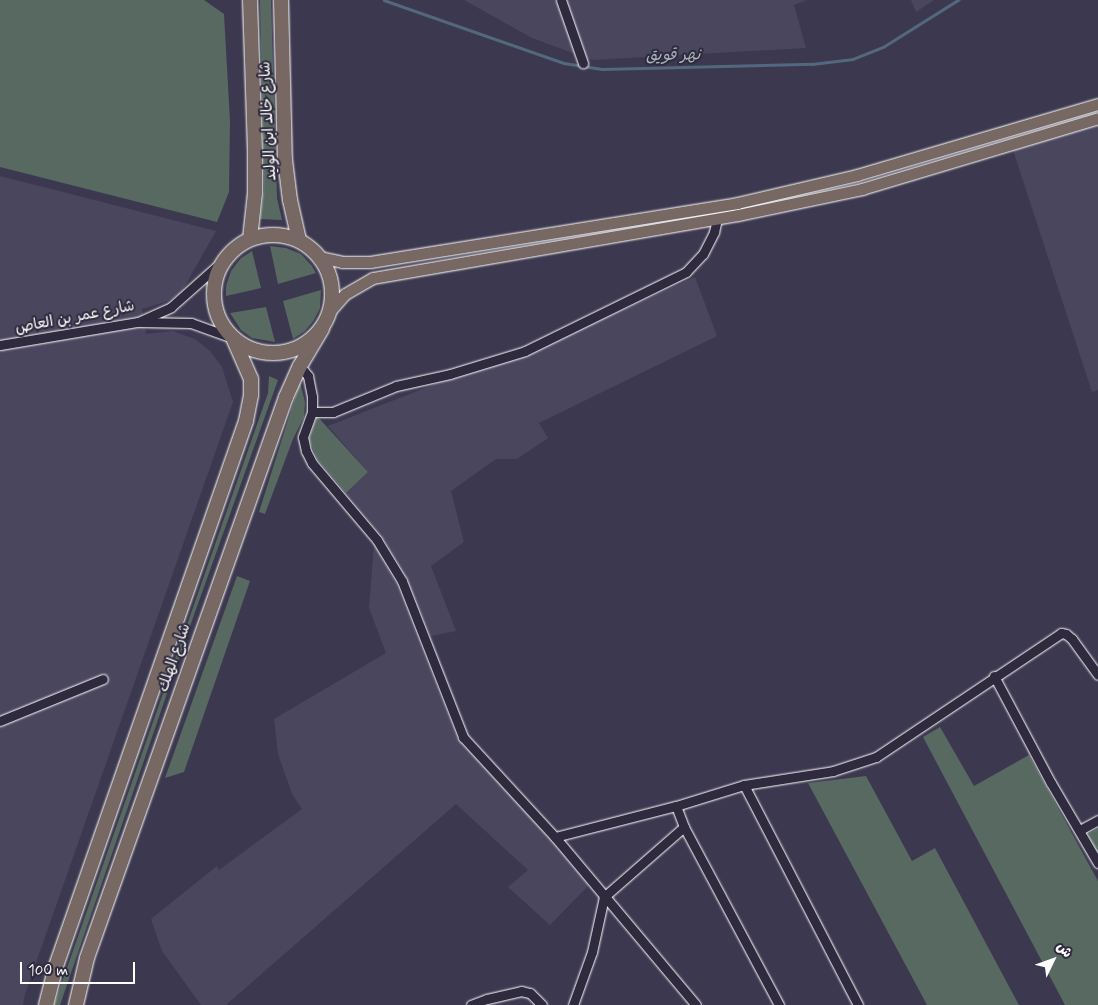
<!DOCTYPE html>
<html>
<head>
<meta charset="utf-8">
<style>
	body { margin:0 }
	#map { position:relative; width:1098px; height:1005px; overflow:hidden; background:#3c384f; font-family:Mynerve,"Playpen Sans Arabic",sans-serif }
	div>[style] { position:absolute }
	.built>* { inset:0; background:#49465e }
	.green>* { inset:0; background:#576961 }
	.stream>* { height:2.5px; margin:-1.25px; padding:0 1.25px; transform-origin:1.25px; border-radius:1.25px; background:#53687e }
	.roads { filter:drop-shadow(0 0 1px #fff) drop-shadow(0 0 1px #fff) }
	.minor>* { height:9px; margin:-4.5px; padding:0 4.5px; transform-origin:4.5px; border-radius:4.5px; background:#2f2a3d }
	.major>* { height:11px; margin:-5.5px; padding:0 5.5px; transform-origin:5.5px; border-radius:5.5px; background:#776864 }
	.highway>* { height:14px; margin:-7px; padding:0 7px; transform-origin:7px; border-radius:7px; background:#776864 }
	.highway>.ring { margin:-7px; padding:0; box-sizing:content-box; background:none; border:14px solid #776864; border-radius:50% }
	span { translate:-50% -50%; white-space:nowrap; text-align:center; line-height:1.15; -webkit-text-stroke:4px #2f2a3d; paint-order:stroke }
	.street-label { font-size:15px; color:#fff }
	.water-label { font-size:16px; color:#a9b4be; font-style:italic }
	.north { position:absolute; left:1028px; top:935px; width:50px; height:50px; -webkit-text-stroke:4px #2f2a3d; paint-order:stroke; rotate:48deg; font-size:14px; font-weight:700; line-height:20px; text-align:center; color:#fff }
	.north::after { content:''; display:block; margin:auto; width:18px; height:22px; background:#fff; clip-path:polygon(50% 0,100% 100%,50% 72%,0 100%) }
	.scale { position:absolute; left:20px; top:962px; width:115px; height:22px; box-sizing:border-box; border:2px solid #fff; border-top:0; padding-left:6px; font-size:15px; line-height:18px; white-space:nowrap; color:#fff; -webkit-text-stroke:4px #2f2a3d; paint-order:stroke }
</style>
</head>
<body>
<div id="map">
	<div class="built">
		<i style="clip-path:polygon(464px 0,807px 0,794px 5px,806px 48px,592px 60px,532px 38px)"></i>
		<i style="clip-path:polygon(911px 0,934px 0,916px 12px)"></i>
		<i style="clip-path:polygon(1098px 124px,1098px 390px,1092px 392px,1013px 150px)"></i>
		<i style="clip-path:polygon(0 176px,216px 231px,181px 293px,168px 301px,142px 309px,146px 334px,173px 331px,195px 339px,210px 351px,222px 367px,233px 402px,25px 994px,23px 1005px,0 1005px)"></i>
		<i style="clip-path:polygon(695px 277px,717px 336px,539px 423px,548px 438px,517px 459px,496px 459px,451px 491px,464px 542px,431px 566px,456px 631px,431px 636px,407px 578px,382px 536px,346px 493px,368px 472px,328px 426px,614px 314px)"></i>
		<i style="clip-path:polygon(374px 544px,396px 583px,457px 738px,530px 816px,589px 885px,550px 925px,508px 887px,528px 870px,456px 804px,226px 1005px,201px 1005px,162px 951px,151px 919px,217px 866px,219px 870px,302px 809px,292px 794px,278px 754px,274px 719px,386px 653px,369px 608px)"></i>
	</div>
	<div class="green">
		<i style="clip-path:polygon(0 0,204px 0,224px 14px,230px 121px,229px 192px,217px 222px,0 167px)"></i>
		<i style="clip-path:polygon(260px 0,271px 0,277px 198px,282px 220px,260px 219px,264px 190px)"></i>
		<i style="clip-path:polygon(270px 246px,286px 248px,301px 254px,312px 266px,316px 273px,278px 284px)"></i>
		<i style="clip-path:polygon(252px 251px,261px 288px,226px 296px,226px 286px,231px 271px,241px 258px)"></i>
		<i style="clip-path:polygon(321px 290px,320px 308px,314px 320px,305px 331px,293px 339px,283px 301px)"></i>
		<i style="clip-path:polygon(266px 307px,275px 342px,252px 338px,241px 330px,230px 313px)"></i>
		<i style="clip-path:polygon(269px 376px,278px 380px,194px 615px,60px 1005px,54px 1005px,268px 393px)"></i>
		<i style="clip-path:polygon(300px 382px,305px 402px,304px 417px,293px 439px,265px 514px,259px 512px)"></i>
		<i style="clip-path:polygon(317px 416px,368px 472px,346px 493px,317px 459px,309px 439px)"></i>
		<i style="clip-path:polygon(237px 576px,250px 581px,184px 772px,165px 778px)"></i>
		<i style="clip-path:polygon(940px 727px,974px 786px,1029px 755px,1098px 881px,1098px 1005px,1065px 1005px,923px 737px)"></i>
		<i style="clip-path:polygon(866px 776px,912px 861px,935px 848px,1019px 1005px,927px 1005px,808px 783px)"></i>
		<i style="clip-path:polygon(1098px 828px,1098px 854px,1088px 834px)"></i>
	</div>
	<div class="stream">
		<i style="left:384px;top:0;width:191px;rotate:19.3deg"></i>
		<i style="left:564px;top:63px;width:38px;rotate:9deg"></i>
		<i style="left:602px;top:69px;width:210px;rotate:-1.4deg"></i>
		<i style="left:812px;top:64px;width:41px;rotate:-7deg"></i>
		<i style="left:853px;top:59px;width:32px;rotate:-22deg"></i>
		<i style="left:883px;top:47px;width:89px;rotate:-32.1deg"></i>
	</div>
	<div class="roads">
		<div class="minor">
			<i style="left:561px;top:0;width:67px;rotate:70.8deg"></i>
			<i style="left:141px;top:322px;width:50px;rotate:1.1deg"></i>
			<i style="left:191px;top:323px;width:45px;rotate:19.7deg"></i>
			<i style="left:0;top:345px;width:140px;rotate:-9.5deg"></i>
			<i style="left:138px;top:322px;width:36px;rotate:-24deg"></i>
			<i style="left:171px;top:307px;width:72px;rotate:-41.6deg"></i>
			<i style="left:300px;top:366px;width:13px;rotate:51deg"></i>
			<i style="left:308px;top:376px;width:21px;rotate:79deg"></i>
			<i style="left:312px;top:397px;width:15px;rotate:90deg"></i>
			<i style="left:312px;top:412px;width:27px;rotate:110deg"></i>
			<i style="left:303px;top:437px;width:14px;rotate:78deg"></i>
			<i style="left:306px;top:451px;width:13px;rotate:63deg"></i>
			<i style="left:312px;top:463px;width:101px;rotate:49.8deg"></i>
			<i style="left:377px;top:540px;width:48px;rotate:58.6deg"></i>
			<i style="left:402px;top:581px;width:168px;rotate:68.6deg"></i>
			<i style="left:463px;top:737px;width:136px;rotate:47.4deg"></i>
			<i style="left:555px;top:837px;width:219px;rotate:50deg"></i>
			<i style="left:312px;top:412px;width:21px"></i>
			<i style="left:333px;top:412px;width:68px;rotate:-22.4deg"></i>
			<i style="left:396px;top:386px;width:55px;rotate:-12.5deg"></i>
			<i style="left:450px;top:374px;width:78px;rotate:-17deg"></i>
			<i style="left:525px;top:351px;width:179px;rotate:-26.1deg"></i>
			<i style="left:686px;top:272px;width:25px;rotate:-47deg"></i>
			<i style="left:703px;top:254px;width:25px;rotate:-63deg"></i>
			<i style="left:714px;top:232px;width:13px;rotate:-77deg"></i>
			<i style="left:994px;top:676px;width:121px;rotate:62deg"></i>
			<i style="left:1051px;top:783px;width:93px;rotate:59.6deg"></i>
			<i style="left:0;top:721px;width:111px;rotate:-22.2deg"></i>
			<i style="left:744px;top:785px;width:248px;rotate:62.6deg"></i>
			<i style="left:676px;top:806px;width:22px;rotate:69deg"></i>
			<i style="left:684px;top:827px;width:202px;rotate:61.9deg"></i>
			<i style="left:1080px;top:830px;width:21px;rotate:-29deg"></i>
			<i style="left:555px;top:837px;width:125px;rotate:-14.4deg"></i>
			<i style="left:676px;top:806px;width:71px;rotate:-17.2deg"></i>
			<i style="left:744px;top:785px;width:90px;rotate:-8.9deg"></i>
			<i style="left:833px;top:771px;width:45px;rotate:-18deg"></i>
			<i style="left:876px;top:757px;width:223px;rotate:-33.8deg"></i>
			<i style="left:1061px;top:633px;width:5px;rotate:11deg"></i>
			<i style="left:1066px;top:634px;width:8px;rotate:40deg"></i>
			<i style="left:1072px;top:639px;width:44px;rotate:54.2deg"></i>
			<i style="left:471px;top:1005px;width:17px;rotate:-21deg"></i>
			<i style="left:487px;top:999px;width:35px;rotate:-13deg"></i>
			<i style="left:521px;top:991px;width:9px;rotate:13deg"></i>
			<i style="left:530px;top:993px;width:17px;rotate:45deg"></i>
			<i style="left:573px;top:1005px;width:56px;rotate:-70.3deg"></i>
			<i style="left:592px;top:952px;width:56px;rotate:-77.7deg"></i>
			<i style="left:604px;top:897px;width:106px;rotate:-41.2deg"></i>
		</div>
		<div class="major">
			<i style="left:319px;top:257px;width:24px;rotate:12deg"></i>
			<i style="left:342px;top:262px;width:28px"></i>
			<i style="left:370px;top:262px;width:372px;rotate:-9.1deg"></i>
			<i style="left:737px;top:203px;width:123px;rotate:-13.1deg"></i>
			<i style="left:857px;top:175px;width:251px;rotate:-16.4deg"></i>
			<i style="left:331px;top:310px;width:21px;rotate:-49deg"></i>
			<i style="left:345px;top:294px;width:32px;rotate:-30deg"></i>
			<i style="left:373px;top:278px;width:370px;rotate:-9.8deg"></i>
			<i style="left:738px;top:215px;width:127px;rotate:-11.8deg"></i>
			<i style="left:862px;top:189px;width:246px;rotate:-16.7deg"></i>
		</div>
		<div class="highway">
			<i style="left:250px;top:0;width:154px;rotate:88.1deg"></i>
			<i style="left:255px;top:154px;width:39px;rotate:90deg"></i>
			<i style="left:255px;top:193px;width:46px;rotate:96.2deg"></i>
			<i style="left:281px;top:0;width:160px;rotate:88.6deg"></i>
			<i style="left:285px;top:160px;width:40px;rotate:82.9deg"></i>
			<i style="left:290px;top:200px;width:41px;rotate:77.3deg"></i>
			<i class="ring" style="left:214px;top:235px;width:104px;height:104px"></i>
			<i style="left:46px;top:1005px;width:40px;rotate:-75.6deg"></i>
			<i style="left:56px;top:966px;width:577px;rotate:-70.78deg"></i>
			<i style="left:246px;top:421px;width:26px;rotate:-79deg"></i>
			<i style="left:251px;top:395px;width:16px;rotate:-90deg"></i>
			<i style="left:251px;top:379px;width:45px;rotate:-113.7deg"></i>
			<i style="left:76px;top:1005px;width:48px;rotate:-76.8deg"></i>
			<i style="left:87px;top:958px;width:595px;rotate:-70.47deg"></i>
			<i style="left:286px;top:397px;width:34px;rotate:-66deg"></i>
			<i style="left:300px;top:366px;width:43px;rotate:-59.3deg"></i>
		</div>
	</div>
	<div class="street-label">
		<span style="left:269px;top:121px;rotate:-93deg">شارع خالد ابن الوليد</span>
		<span style="left:75px;top:318px;rotate:-11deg">شارع عمر بن العاص</span>
		<span style="left:175px;top:658px;rotate:-71deg">شارع الهلك</span>
	</div>
	<div class="water-label">
		<span style="left:673px;top:56px;rotate:-1deg">نهر قويق</span>
	</div>
	<div class="north">ش</div>
	<div class="scale">100 m</div>
</div>
</body>
</html>
